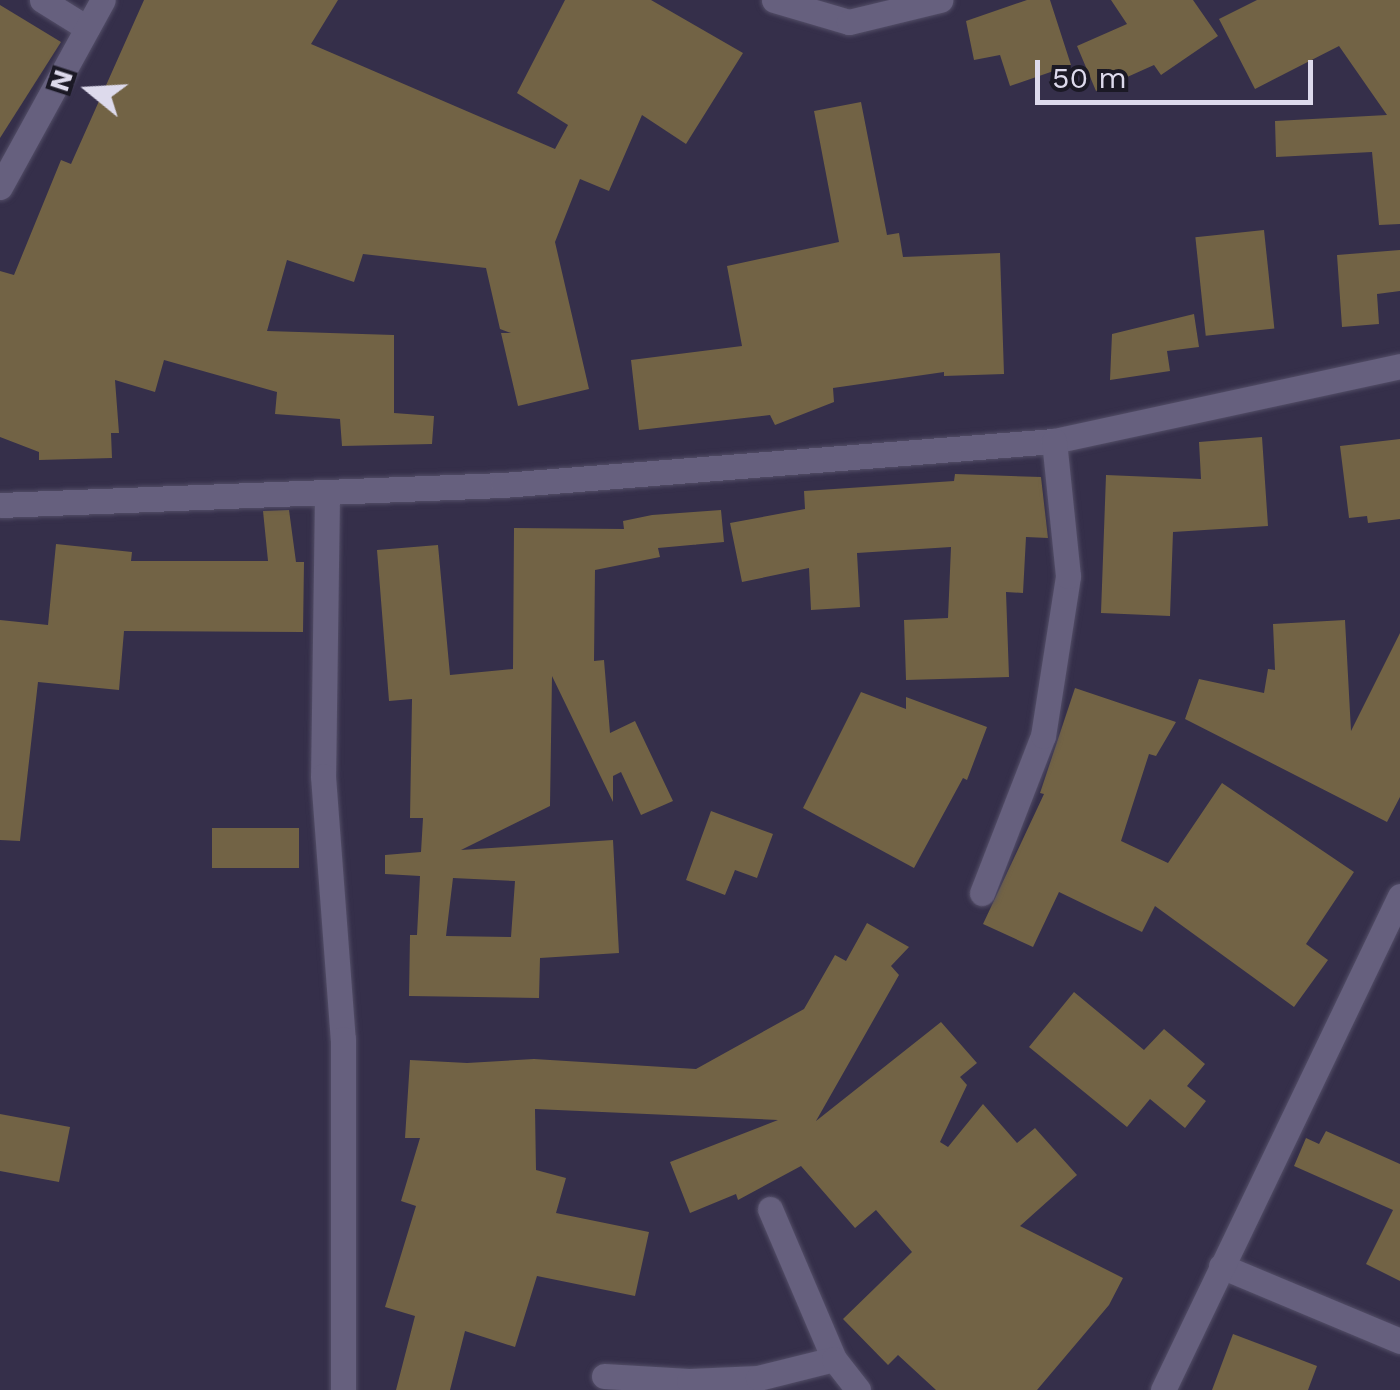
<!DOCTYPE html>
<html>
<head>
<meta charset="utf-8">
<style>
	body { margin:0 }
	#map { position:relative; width:1400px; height:1390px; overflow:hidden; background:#352f4a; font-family:"Work Sans",sans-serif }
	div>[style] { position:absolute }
	.building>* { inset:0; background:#726345; transform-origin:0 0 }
	.roads { filter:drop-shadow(0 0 2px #534e67) drop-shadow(0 0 2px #534e67) }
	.minor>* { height:25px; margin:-12.5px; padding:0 12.5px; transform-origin:12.5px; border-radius:12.5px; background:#66607e }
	span { translate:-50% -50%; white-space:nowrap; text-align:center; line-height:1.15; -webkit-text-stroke:10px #1b1925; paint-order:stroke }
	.north { position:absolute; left:40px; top:40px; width:100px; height:100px; -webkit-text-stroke:8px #1b1925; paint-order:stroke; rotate:288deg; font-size:28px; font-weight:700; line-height:40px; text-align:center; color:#dddaec }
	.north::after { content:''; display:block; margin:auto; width:35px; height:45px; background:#dddaec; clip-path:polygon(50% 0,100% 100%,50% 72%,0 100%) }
	.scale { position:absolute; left:1035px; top:60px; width:278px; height:45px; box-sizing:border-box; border:5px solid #dddaec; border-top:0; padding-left:12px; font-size:30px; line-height:35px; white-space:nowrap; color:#dddaec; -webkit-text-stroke:8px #1b1925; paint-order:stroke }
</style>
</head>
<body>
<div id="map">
	<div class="building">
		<i style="clip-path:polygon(144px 0,338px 0,311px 44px,555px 149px,568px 125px,517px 93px,565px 0,651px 0,743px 53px,686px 144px,642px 115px,609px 191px,580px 179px,555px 242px,589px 389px,518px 406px,501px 333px,511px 333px,500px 329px,486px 268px,363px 254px,354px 282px,287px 260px,267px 331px,394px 335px,394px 413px,434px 416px,432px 444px,342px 446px,340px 419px,275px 414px,277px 392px,164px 360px,155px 392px,115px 380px,119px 433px,111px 433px,112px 458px,39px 460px,39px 452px,0 437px,0 271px,14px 275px,61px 160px,71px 164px)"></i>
		<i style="clip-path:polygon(1027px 0,1050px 0,1071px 65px,1010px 86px,1000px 55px,974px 60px,966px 21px)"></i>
		<i style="clip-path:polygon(1111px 0,1193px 0,1218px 36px,1161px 75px,1154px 65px,1096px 91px,1077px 46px,1127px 24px)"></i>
		<i style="clip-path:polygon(1257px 0,1400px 0,1400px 224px,1379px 225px,1372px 152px,1276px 157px,1275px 121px,1387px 115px,1339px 46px,1255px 89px,1219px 19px)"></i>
		<i style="clip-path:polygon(0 5px,61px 42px,0 138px)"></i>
		<i style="clip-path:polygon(861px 102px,887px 235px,899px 233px,903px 257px,1000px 253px,1004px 374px,944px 376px,944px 372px,833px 388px,834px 402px,775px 425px,770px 415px,639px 430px,631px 360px,742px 346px,727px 266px,839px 242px,814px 111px)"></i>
		<i style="left:1264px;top:230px;width:99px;height:69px;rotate:84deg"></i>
		<i style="clip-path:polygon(1400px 250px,1400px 291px,1377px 294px,1379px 324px,1342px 327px,1337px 255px)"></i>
		<i style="clip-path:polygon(1194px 314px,1199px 347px,1167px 351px,1170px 371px,1110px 380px,1112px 334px)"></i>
		<i style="clip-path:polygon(1262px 437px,1268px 526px,1173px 532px,1170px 616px,1101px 613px,1106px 475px,1201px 479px,1199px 442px)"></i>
		<i style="clip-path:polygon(1400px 439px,1400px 519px,1368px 523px,1367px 516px,1349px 518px,1340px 446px)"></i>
		<i style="clip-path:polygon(955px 474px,1041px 477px,1048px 538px,1026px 537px,1023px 593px,1006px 592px,1009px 677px,906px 680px,904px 620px,948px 618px,951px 547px,857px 553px,860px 607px,811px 610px,809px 568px,742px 582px,730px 523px,805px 509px,804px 491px,954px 481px)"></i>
		<i style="clip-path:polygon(289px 510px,296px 562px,304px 562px,303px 632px,124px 631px,119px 690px,38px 682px,20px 841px,0 840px,0 620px,48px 625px,56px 544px,132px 552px,131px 561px,268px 561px,263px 511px)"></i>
		<i style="clip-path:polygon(evenodd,721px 510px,724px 542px,658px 548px,660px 557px,595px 570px,594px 661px,604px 660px,610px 733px,635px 721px,673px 801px,641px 815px,621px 772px,613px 776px,613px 802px,552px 676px,550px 806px,461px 850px,613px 840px,619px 953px,540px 958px,539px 998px,409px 996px,410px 935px,417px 935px,420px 876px,385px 874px,385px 855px,421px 852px,423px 818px,410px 818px,412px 699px,389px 701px,377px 550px,438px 545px,450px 675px,513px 669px,514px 528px,624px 529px,623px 521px,652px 515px,721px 510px,453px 878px,515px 881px,511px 937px,446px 936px,453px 878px)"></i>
		<i style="clip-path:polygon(1345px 620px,1351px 731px,1400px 633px,1400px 797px,1387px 822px,1185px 719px,1199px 679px,1264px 693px,1268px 669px,1275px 670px,1273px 624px)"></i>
		<i style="clip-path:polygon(1075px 688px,1176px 722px,1156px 756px,1149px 754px,1121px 841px,1168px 863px,1222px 783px,1354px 872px,1306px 944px,1328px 960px,1294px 1007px,1155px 906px,1142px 932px,1059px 892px,1033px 947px,983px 924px,1044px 794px,1040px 793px)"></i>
		<i style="clip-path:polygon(861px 692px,906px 709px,906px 697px,987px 727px,967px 780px,963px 778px,914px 868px,803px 808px)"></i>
		<i style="clip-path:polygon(711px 811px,773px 834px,757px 878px,735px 870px,725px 895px,686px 880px)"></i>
		<i style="left:299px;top:828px;width:40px;height:87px;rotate:90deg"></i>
		<i style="clip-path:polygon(867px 923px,909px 947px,891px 966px,899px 975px,816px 1121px,941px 1022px,977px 1063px,960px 1077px,967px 1085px,940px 1142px,948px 1147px,983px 1104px,1017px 1143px,1035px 1128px,1077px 1175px,1020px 1226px,1123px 1278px,1109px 1305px,1037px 1390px,936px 1390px,898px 1355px,888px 1365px,843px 1319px,912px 1252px,876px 1210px,855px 1228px,801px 1166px,738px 1200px,736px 1194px,690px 1213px,670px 1162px,778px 1120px,535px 1109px,536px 1170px,566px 1178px,556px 1213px,649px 1232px,635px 1296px,537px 1276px,515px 1347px,465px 1331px,450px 1390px,396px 1390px,415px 1316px,385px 1307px,416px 1206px,401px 1201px,420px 1138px,405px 1138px,410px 1060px,467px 1063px,534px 1059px,696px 1069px,804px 1009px,835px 955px,846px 961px)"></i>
		<i style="clip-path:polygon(1074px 992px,1144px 1050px,1164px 1029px,1205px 1064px,1187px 1086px,1206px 1101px,1185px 1128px,1150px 1099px,1127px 1127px,1029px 1047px)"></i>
		<i style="clip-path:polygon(0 1114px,70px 1127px,59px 1182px,0 1171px)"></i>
		<i style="clip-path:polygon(1326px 1131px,1400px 1164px,1400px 1281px,1366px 1264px,1393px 1210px,1294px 1166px,1306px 1138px,1319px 1144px)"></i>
		<i style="clip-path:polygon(1233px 1334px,1317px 1366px,1308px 1390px,1212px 1390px)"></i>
	</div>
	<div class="roads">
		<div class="minor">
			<i style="left:42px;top:0;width:53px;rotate:31.9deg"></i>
			<i style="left:774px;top:0;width:78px;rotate:16.3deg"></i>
			<i style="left:849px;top:22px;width:94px;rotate:-13.6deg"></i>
			<i style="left:0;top:187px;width:213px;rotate:-61.2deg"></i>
			<i style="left:327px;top:495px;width:281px;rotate:90.8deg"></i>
			<i style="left:323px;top:776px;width:264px;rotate:85.7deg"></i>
			<i style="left:343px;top:1039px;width:351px;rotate:90deg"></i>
			<i style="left:0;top:505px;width:503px;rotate:-2.28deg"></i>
			<i style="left:503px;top:485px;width:553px;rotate:-4.57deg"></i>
			<i style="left:1054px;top:441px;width:354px;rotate:-12.2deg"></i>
			<i style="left:982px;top:893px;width:168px;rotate:-68.8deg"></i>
			<i style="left:1043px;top:736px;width:162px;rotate:-81.1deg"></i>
			<i style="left:1068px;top:576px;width:136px;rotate:-95.9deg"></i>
			<i style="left:770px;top:1209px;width:163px;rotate:66.9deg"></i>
			<i style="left:1221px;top:1266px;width:194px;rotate:22.7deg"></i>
			<i style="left:604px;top:1376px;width:85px;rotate:3.4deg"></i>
			<i style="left:689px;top:1381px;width:69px;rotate:-2.5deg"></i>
			<i style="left:758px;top:1378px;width:78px;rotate:-14deg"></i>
			<i style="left:834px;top:1359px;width:39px;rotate:52deg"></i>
			<i style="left:1163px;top:1390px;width:548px;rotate:-64.37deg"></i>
		</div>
	</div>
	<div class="north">N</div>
	<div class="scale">50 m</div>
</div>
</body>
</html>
